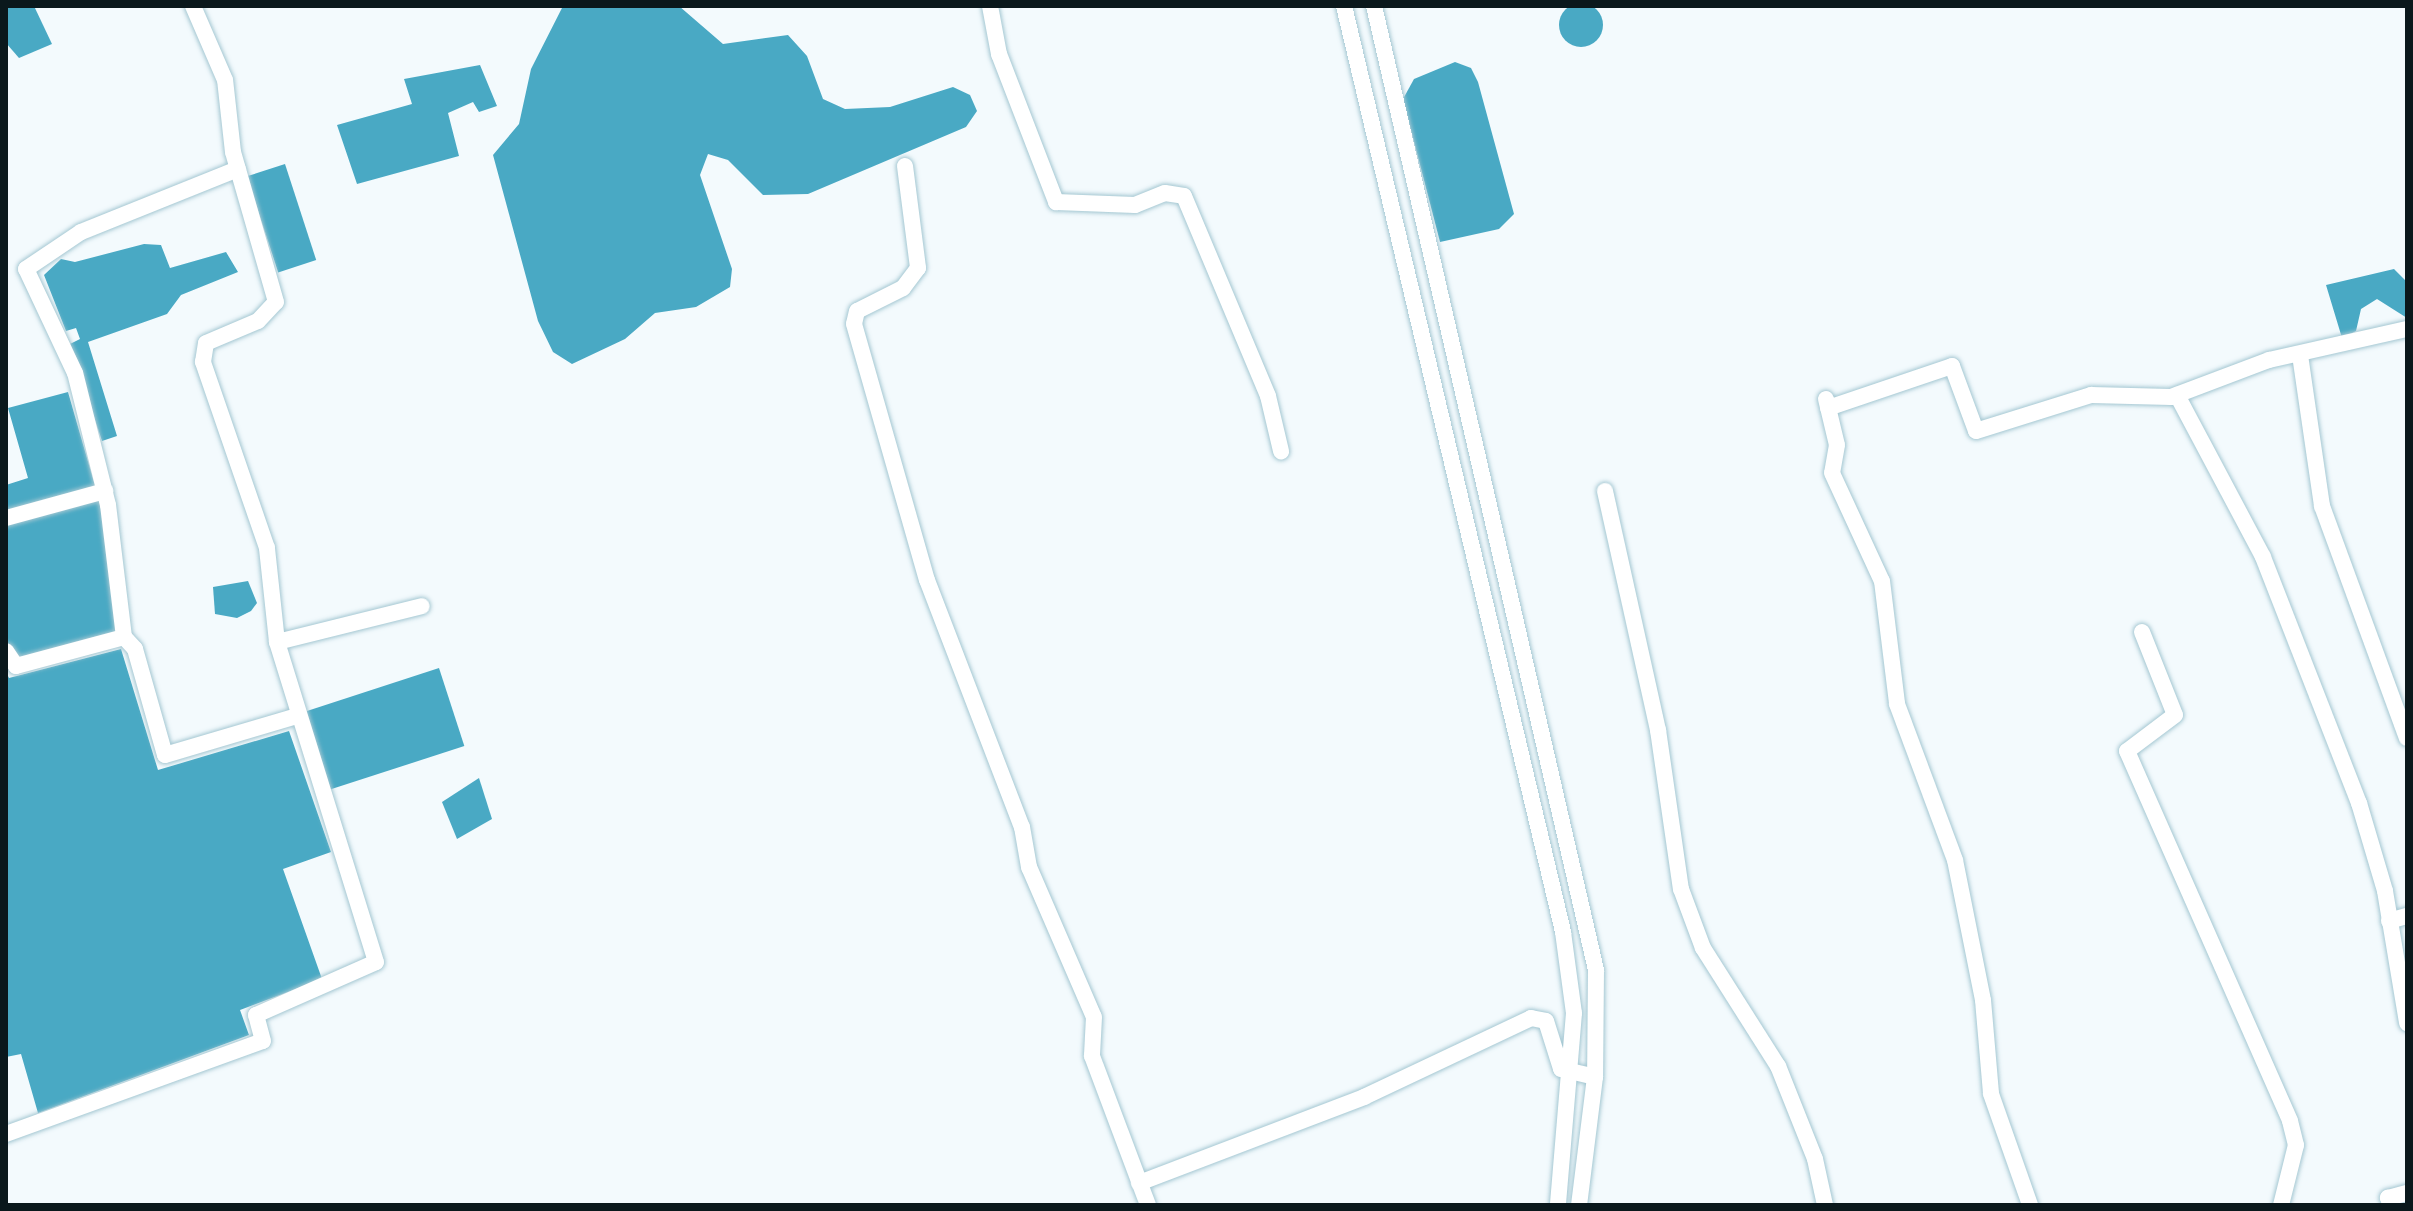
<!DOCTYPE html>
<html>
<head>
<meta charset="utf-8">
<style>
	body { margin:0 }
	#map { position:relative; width:2413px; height:1211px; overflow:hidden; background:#f3fafd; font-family:Arial,sans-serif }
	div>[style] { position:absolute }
	.water>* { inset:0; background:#49a9c4; transform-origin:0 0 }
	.round { border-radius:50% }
	.roads { filter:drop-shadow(0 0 2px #a4c7d2) drop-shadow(0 0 2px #a4c7d2) }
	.street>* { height:16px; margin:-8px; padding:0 8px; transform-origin:8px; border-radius:8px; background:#fff }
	span { translate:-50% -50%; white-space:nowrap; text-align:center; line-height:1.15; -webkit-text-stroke:8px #fff; paint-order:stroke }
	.frame { position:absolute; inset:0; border:8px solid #0a181c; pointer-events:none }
</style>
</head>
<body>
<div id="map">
	<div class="water">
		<i class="round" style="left:1559px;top:3px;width:44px;height:44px"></i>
		<i style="clip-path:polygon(6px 6px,34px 6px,52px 44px,19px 58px,6px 43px)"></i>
		<i style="clip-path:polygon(563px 6px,679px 6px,723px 44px,788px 35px,807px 56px,823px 99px,845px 109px,890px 107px,953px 87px,970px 95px,977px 111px,966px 127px,808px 194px,763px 195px,728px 160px,708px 154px,700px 175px,732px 269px,730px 287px,696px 307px,655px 313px,625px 339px,572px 364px,553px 352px,538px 321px,493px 155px,519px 124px,531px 69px)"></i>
		<i style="clip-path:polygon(1455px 62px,1471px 68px,1478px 82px,1514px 214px,1499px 229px,1440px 242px,1403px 99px,1414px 79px)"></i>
		<i style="clip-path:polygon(480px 65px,497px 106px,479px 112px,473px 102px,448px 113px,459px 156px,357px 184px,337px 125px,412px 104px,404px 79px)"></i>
		<i style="left:285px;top:164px;width:101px;height:40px;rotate:72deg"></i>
		<i style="clip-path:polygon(144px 244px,161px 245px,170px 268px,226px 252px,238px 272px,181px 295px,167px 314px,88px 342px,117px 436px,102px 441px,70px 344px,80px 339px,76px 328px,66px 331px,44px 275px,61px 259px,75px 262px)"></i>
		<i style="clip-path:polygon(2394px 269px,2407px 282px,2407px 318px,2377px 299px,2361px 309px,2356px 331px,2342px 338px,2326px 285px)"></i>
		<i style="clip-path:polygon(68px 392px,95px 486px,6px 511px,6px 485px,28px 478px,8px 408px)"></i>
		<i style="clip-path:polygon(100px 496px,118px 632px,20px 659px,6px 645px,6px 525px)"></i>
		<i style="clip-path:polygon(248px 581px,257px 603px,251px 611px,237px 618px,215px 614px,213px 587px)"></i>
		<i style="clip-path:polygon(121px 649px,158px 770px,289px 731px,331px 852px,283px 869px,322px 979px,240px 1010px,249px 1035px,38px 1113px,21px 1054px,6px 1057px,6px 672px,9px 678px)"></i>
		<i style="left:439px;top:668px;width:82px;height:142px;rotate:72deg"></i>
		<i style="clip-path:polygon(479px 778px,492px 819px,457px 839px,442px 802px)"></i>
	</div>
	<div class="roads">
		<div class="street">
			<i style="left:990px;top:6px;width:49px;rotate:79.4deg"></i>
			<i style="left:999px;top:54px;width:159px;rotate:68.9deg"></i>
			<i style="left:1056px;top:202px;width:79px;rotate:2.2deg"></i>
			<i style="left:1135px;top:205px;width:32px;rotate:-22deg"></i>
			<i style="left:1165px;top:193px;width:19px;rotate:9deg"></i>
			<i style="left:1184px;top:196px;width:217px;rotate:67.2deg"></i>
			<i style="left:1268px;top:396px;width:57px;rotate:76.7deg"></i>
			<i style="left:1344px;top:6px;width:952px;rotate:76.69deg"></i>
			<i style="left:1563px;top:932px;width:82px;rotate:82.3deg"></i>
			<i style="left:1574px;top:1013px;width:193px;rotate:94.8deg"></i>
			<i style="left:1374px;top:6px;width:989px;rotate:77.03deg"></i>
			<i style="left:1596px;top:970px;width:107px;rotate:90.5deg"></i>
			<i style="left:1595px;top:1077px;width:129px;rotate:97.1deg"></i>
			<i style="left:905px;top:166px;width:103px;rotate:82.7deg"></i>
			<i style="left:918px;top:268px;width:25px;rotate:127deg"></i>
			<i style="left:903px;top:288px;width:51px;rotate:153.4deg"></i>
			<i style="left:857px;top:311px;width:13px;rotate:103deg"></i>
			<i style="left:854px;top:324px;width:266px;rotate:74.1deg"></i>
			<i style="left:927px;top:580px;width:265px;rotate:69deg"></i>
			<i style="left:1022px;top:827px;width:41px;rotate:80.1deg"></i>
			<i style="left:1029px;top:867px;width:163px;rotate:66.6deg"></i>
			<i style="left:1094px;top:1017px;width:39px;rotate:93deg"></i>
			<i style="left:1092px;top:1056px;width:159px;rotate:69.4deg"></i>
			<i style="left:2300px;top:355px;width:153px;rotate:81.7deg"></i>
			<i style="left:2322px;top:506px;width:247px;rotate:69.9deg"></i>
			<i style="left:2177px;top:395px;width:183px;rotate:62deg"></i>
			<i style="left:2263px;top:557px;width:264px;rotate:68.7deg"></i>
			<i style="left:2359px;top:803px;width:92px;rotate:73.5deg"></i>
			<i style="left:2385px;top:891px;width:134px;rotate:80.5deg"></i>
			<i style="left:1826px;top:399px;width:47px;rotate:76.6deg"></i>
			<i style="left:1837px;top:445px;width:28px;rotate:100deg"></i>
			<i style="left:1832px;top:473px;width:119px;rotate:65.2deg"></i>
			<i style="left:1882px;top:581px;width:124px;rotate:83deg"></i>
			<i style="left:1897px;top:704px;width:166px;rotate:69.6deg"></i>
			<i style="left:1955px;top:860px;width:143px;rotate:78.7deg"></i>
			<i style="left:1983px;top:1000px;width:94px;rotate:85.1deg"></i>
			<i style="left:1991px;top:1094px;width:118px;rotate:70.6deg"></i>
			<i style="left:1828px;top:408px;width:131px;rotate:-18.7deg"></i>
			<i style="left:1952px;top:366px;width:69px;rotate:69.7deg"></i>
			<i style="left:1976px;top:431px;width:121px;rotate:-17.4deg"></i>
			<i style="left:2091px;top:395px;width:80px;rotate:1.4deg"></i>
			<i style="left:2171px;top:397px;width:105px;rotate:-20.7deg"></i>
			<i style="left:2269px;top:360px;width:141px;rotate:-12.7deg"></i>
			<i style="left:1605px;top:491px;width:245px;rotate:77.5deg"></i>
			<i style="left:1658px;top:730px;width:161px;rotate:81.8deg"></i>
			<i style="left:1681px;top:889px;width:63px;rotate:69.6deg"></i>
			<i style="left:1703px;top:948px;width:140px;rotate:57.6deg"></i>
			<i style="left:1778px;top:1066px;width:100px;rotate:68.3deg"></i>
			<i style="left:1815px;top:1159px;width:47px;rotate:77.7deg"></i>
			<i style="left:6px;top:518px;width:103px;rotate:-15.3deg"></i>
			<i style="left:2142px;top:632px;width:89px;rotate:68.3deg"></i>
			<i style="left:2175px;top:715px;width:60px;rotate:143.1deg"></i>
			<i style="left:2127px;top:751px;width:404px;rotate:66.2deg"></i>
			<i style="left:2290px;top:1121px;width:25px;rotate:76deg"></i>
			<i style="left:2296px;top:1145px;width:62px;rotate:104deg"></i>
			<i style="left:124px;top:637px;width:133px;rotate:-96.9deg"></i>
			<i style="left:108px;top:505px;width:136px;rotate:-104deg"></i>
			<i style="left:75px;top:373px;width:115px;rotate:-115.2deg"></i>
			<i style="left:26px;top:269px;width:66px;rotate:-33.9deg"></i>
			<i style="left:81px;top:232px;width:169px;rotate:-21.9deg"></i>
			<i style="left:277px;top:642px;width:149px;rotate:-13.9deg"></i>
			<i style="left:6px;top:651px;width:18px;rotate:56deg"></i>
			<i style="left:16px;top:666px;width:112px;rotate:-15deg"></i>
			<i style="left:124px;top:637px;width:16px;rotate:47deg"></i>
			<i style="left:135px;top:649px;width:110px;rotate:74.2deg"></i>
			<i style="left:165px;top:755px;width:138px;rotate:-16.5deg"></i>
			<i style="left:2389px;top:921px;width:19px;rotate:-16deg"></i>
			<i style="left:6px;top:1134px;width:273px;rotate:-19.9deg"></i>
			<i style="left:263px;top:1041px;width:27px;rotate:-105deg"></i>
			<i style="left:256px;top:1015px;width:131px;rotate:-23.8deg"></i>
			<i style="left:376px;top:962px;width:335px;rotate:-107.2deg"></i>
			<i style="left:277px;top:642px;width:95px;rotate:-96.1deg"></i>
			<i style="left:267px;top:548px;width:197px;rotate:-109deg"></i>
			<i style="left:203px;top:362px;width:19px;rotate:-81deg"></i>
			<i style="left:206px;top:343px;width:56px;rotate:-22.9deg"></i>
			<i style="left:258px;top:321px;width:26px;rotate:-47deg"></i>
			<i style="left:276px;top:302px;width:156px;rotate:-106deg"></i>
			<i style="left:233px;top:152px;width:72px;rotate:-96.3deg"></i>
			<i style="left:225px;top:80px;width:81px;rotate:-113.4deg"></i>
			<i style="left:1139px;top:1183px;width:241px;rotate:-20.9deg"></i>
			<i style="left:1364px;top:1097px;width:185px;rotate:-25.3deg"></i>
			<i style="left:1531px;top:1018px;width:15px;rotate:11deg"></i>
			<i style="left:1546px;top:1021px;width:50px;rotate:72.6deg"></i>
			<i style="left:1561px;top:1069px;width:35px;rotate:13deg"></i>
			<i style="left:2391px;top:1205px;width:8px;rotate:-113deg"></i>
			<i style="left:2388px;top:1198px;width:20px;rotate:-15deg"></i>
		</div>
	</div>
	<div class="frame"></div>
</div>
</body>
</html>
